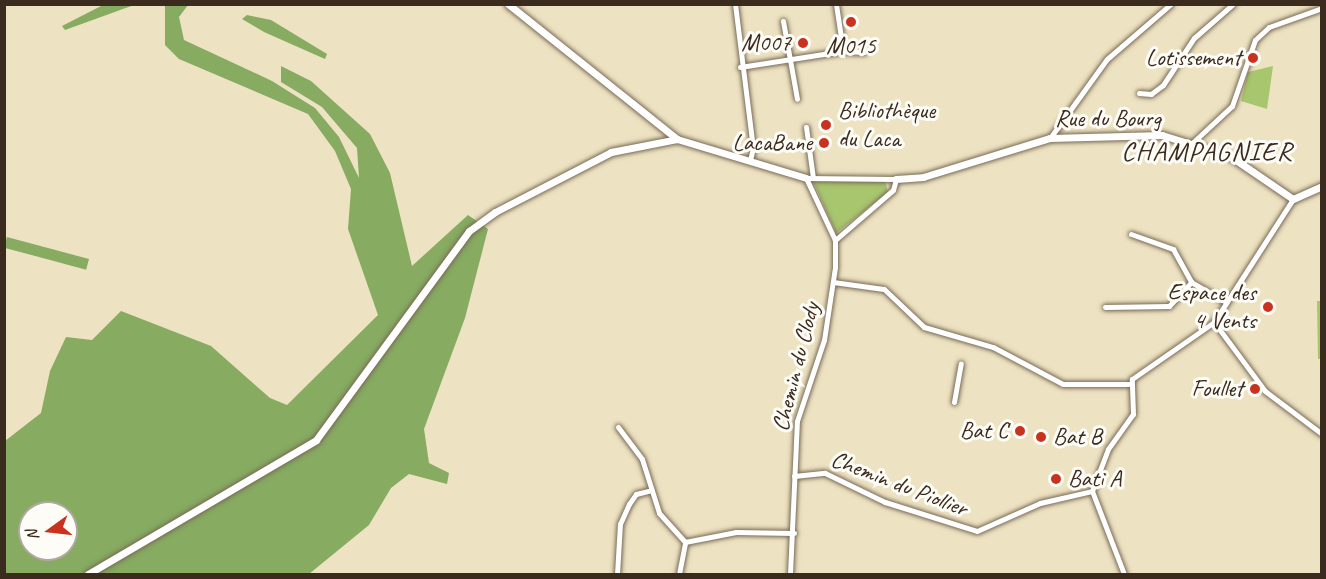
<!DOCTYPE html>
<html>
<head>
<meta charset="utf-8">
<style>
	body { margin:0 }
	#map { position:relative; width:1326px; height:579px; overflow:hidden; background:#ede2c1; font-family:Caveat,sans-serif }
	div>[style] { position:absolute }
	.green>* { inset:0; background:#a8c66e }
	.forest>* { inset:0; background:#86ab61; transform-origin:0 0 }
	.roads { filter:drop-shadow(0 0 2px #796a57) drop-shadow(0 0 2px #796a57) }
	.minor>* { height:5px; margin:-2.5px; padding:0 2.5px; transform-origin:2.5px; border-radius:2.5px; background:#fff }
	.tertiary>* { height:7px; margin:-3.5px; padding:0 3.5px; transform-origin:3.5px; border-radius:3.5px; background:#fff }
	.dots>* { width:16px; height:16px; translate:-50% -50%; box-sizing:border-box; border:3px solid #fdfcf7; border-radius:50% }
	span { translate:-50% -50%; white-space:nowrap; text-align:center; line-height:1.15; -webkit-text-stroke:6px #fdfcf7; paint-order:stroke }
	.poi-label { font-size:24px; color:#3b2a1e }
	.right { translate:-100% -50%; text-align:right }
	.left { translate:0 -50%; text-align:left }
	.street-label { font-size:24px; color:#3b2a1e }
	.quarter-label { font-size:27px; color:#3b2a1e; letter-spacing:1.5px }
	.frame { position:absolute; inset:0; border:6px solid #3b2a1e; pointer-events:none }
	.north { position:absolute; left:18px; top:501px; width:60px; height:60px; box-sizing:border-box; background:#fdfcf7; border:2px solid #afa8a0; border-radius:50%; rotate:255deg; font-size:16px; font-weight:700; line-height:24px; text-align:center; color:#3b2a1e }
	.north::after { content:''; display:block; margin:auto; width:21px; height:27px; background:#c8321e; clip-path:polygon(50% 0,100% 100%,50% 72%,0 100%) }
</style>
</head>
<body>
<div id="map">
	<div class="green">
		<i style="clip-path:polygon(1273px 66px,1267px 109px,1241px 101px,1248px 72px)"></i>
		<i style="clip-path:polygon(813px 181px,885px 181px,888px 192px,836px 233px)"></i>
		<i style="clip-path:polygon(1317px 301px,1321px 301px,1321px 359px,1318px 359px)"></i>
	</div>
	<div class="forest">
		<i style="clip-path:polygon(103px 5px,134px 5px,65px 30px,62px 26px)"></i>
		<i style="clip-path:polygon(evenodd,188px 5px,179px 17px,184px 40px,272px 81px,315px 108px,339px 137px,359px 178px,357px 148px,322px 107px,281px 82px,281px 66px,311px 81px,370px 134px,390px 173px,412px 266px,468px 215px,488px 229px,465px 318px,424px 429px,429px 463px,449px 473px,447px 484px,409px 474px,391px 488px,369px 525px,309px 574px,5px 574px,5px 441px,41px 413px,50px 371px,66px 337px,92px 340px,121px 311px,211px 346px,270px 398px,287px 405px,378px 315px,348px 229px,351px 189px,335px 151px,308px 114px,179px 59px,165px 45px,165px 6px,188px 5px,30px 513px,66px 513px,66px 549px,30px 549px,30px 513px)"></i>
		<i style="clip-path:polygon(247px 15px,271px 20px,327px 54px,325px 59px,264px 32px,242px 19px)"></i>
		<i style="left:89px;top:259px;width:11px;height:85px;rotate:105deg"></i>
	</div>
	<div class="roads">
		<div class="minor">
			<i style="left:735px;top:4px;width:145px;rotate:82.9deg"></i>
			<i style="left:753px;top:148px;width:12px;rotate:104deg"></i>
			<i style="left:783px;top:21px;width:79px;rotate:79.8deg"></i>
			<i style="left:843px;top:51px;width:21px;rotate:3deg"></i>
			<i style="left:740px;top:67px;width:104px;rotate:-8.8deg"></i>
			<i style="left:843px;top:51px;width:48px;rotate:-98.5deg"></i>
			<i style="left:1139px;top:93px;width:12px;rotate:5deg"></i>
			<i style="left:1151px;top:94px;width:15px;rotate:-37deg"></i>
			<i style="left:1163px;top:85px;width:56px;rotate:-56.6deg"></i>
			<i style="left:1194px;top:38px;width:52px;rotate:-41.1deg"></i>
			<i style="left:806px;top:127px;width:51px;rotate:82.2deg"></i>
			<i style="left:1050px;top:138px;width:97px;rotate:-54.2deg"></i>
			<i style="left:1107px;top:59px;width:84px;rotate:-40.7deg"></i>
			<i style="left:1191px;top:144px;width:56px;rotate:-42.8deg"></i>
			<i style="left:1232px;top:106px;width:70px;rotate:-70.8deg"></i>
			<i style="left:1255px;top:40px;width:19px;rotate:-43deg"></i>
			<i style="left:1269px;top:27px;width:56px;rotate:-19.7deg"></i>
			<i style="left:806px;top:178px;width:90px;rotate:0.6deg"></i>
			<i style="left:896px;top:179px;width:11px;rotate:105deg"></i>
			<i style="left:893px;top:190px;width:77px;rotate:139.2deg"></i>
			<i style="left:1131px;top:234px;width:45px;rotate:19.7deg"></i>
			<i style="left:1173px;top:249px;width:38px;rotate:61deg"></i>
			<i style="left:1191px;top:282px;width:40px;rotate:29.7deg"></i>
			<i style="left:833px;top:282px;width:51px;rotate:7.8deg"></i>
			<i style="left:884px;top:289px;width:55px;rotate:43.5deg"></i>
			<i style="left:924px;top:327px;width:72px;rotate:16.2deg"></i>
			<i style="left:993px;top:347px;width:79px;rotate:27.9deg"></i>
			<i style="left:1063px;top:384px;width:66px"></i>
			<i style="left:1105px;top:307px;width:64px;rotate:-0.9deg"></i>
			<i style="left:1169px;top:306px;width:33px;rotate:-47deg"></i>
			<i style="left:1214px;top:322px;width:86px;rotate:53.5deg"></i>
			<i style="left:1265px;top:391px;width:71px;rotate:37deg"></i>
			<i style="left:954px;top:402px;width:39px;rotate:-80deg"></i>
			<i style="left:618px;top:427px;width:40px;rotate:53deg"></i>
			<i style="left:642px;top:459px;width:57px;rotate:72.5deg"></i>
			<i style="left:659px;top:513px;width:39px;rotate:48deg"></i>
			<i style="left:685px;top:542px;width:52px;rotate:-11.1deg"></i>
			<i style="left:736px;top:532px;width:58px;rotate:1deg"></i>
			<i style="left:794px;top:476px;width:31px;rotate:-6deg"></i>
			<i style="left:825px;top:473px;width:67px;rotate:25.8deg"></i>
			<i style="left:885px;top:502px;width:96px;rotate:17.5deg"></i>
			<i style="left:977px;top:531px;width:69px;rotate:-24deg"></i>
			<i style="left:1040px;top:503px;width:53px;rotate:-13deg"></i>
			<i style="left:1092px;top:491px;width:45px;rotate:-69.1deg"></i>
			<i style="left:1108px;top:449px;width:43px;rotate:-54.5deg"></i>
			<i style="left:1133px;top:414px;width:35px;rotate:-92deg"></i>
			<i style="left:1132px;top:379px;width:100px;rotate:-34.8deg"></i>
			<i style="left:1214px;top:322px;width:146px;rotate:-57.3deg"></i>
			<i style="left:1092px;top:491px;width:89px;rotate:68.9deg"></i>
			<i style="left:617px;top:574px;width:50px;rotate:-86.6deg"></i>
			<i style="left:620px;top:524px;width:22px;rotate:-66deg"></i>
			<i style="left:629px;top:504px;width:12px;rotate:-55deg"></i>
			<i style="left:636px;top:494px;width:16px;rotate:-14deg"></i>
			<i style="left:679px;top:574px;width:33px;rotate:-79deg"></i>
			<i style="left:790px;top:574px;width:153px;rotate:-87.4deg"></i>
			<i style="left:797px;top:421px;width:85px;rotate:-71.6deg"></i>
			<i style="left:824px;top:340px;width:74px;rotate:-81.4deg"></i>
			<i style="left:835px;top:267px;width:27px;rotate:-90deg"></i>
			<i style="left:835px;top:240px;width:68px;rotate:-115.1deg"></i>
		</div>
		<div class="tertiary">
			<i style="left:508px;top:4px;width:216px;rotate:38.6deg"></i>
			<i style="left:896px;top:179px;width:27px;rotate:-4deg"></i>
			<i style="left:923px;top:177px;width:133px;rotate:-17.1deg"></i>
			<i style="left:1050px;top:138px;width:112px;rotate:-1.5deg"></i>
			<i style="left:1162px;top:135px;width:71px;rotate:17.2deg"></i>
			<i style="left:1230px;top:156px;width:76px;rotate:34.3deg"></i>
			<i style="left:1293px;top:199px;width:32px;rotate:-24deg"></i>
			<i style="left:88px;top:574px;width:264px;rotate:-30.4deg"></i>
			<i style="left:316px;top:440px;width:259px;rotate:-53.8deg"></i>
			<i style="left:469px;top:231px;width:32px;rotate:-36deg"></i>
			<i style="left:495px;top:212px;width:131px;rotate:-27.3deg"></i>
			<i style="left:611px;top:152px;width:67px;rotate:-11.1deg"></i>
			<i style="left:677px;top:139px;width:135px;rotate:16.8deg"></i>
		</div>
	</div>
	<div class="dots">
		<i style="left:851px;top:22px;background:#c8321e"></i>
		<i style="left:803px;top:43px;background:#c8321e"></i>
		<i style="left:1253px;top:58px;background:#c8321e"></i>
		<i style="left:826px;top:125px;background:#c8321e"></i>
		<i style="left:824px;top:143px;background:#c8321e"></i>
		<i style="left:1268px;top:307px;background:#c8321e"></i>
		<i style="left:1255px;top:389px;background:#c8321e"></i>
		<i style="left:1020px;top:431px;background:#c8321e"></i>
		<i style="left:1041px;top:437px;background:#c8321e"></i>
		<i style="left:1056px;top:479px;background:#c8321e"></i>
	</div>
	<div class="poi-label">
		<span class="right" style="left:791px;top:43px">M007</span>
		<span style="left:851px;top:46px">M015</span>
		<span class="right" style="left:1241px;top:58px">Lotissement</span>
		<span class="left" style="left:838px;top:125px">Bibliothèque<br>du Laca</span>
		<span class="right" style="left:812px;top:143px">LacaBane</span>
		<span class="right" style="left:1256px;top:307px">Espace des<br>4 Vents</span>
		<span class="right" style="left:1243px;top:389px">Foullet</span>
		<span class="right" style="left:1008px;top:431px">Bat C</span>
		<span class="left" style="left:1053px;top:437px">Bat B</span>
		<span class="left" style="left:1068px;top:479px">Bati A</span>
	</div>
	<div class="street-label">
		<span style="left:1108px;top:119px">Rue du Bourg</span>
		<span style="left:796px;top:367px;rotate:-76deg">Chemin du Clody</span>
		<span style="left:899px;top:484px;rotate:21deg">Chemin du Piollier</span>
	</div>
	<div class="quarter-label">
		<span style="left:1207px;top:152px">CHAMPAGNIER</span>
	</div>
	<div class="frame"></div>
	<div class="north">N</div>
</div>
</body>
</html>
